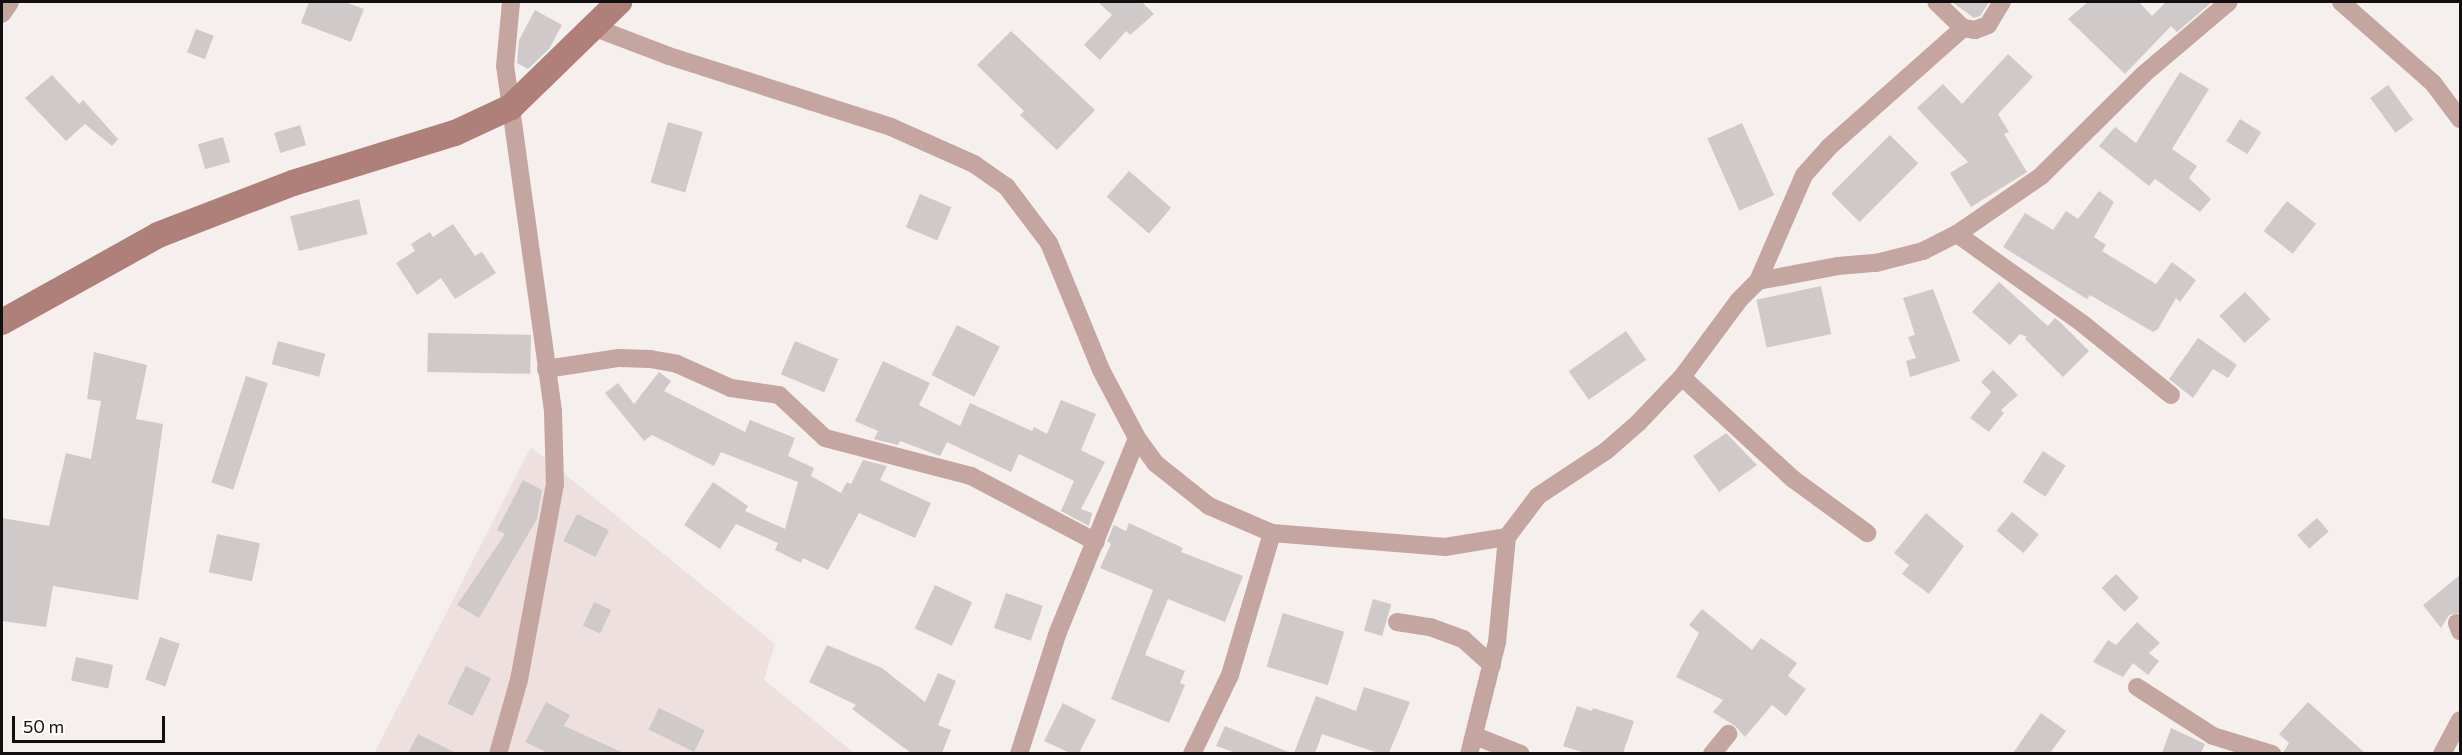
<!DOCTYPE html>
<html>
<head>
<meta charset="utf-8">
<style>
	body { margin:0 }
	#map { position:relative; width:2462px; height:755px; overflow:hidden; background:#f5efee; font-family:Commissioner,sans-serif }
	div>[style] { position:absolute }
	.built>* { inset:0; background:#eee0de }
	.building>* { inset:0; background:#cfcac9; transform-origin:0 0 }
	.street>* { height:18px; margin:-9px; padding:0 9px; transform-origin:9px; border-radius:9px; background:#c5a5a0 }
	.secondary>* { height:26px; margin:-13px; padding:0 13px; transform-origin:13px; border-radius:13px; background:#ae8079 }
	span { translate:-50% -50%; white-space:nowrap; text-align:center; line-height:1.15; -webkit-text-stroke:6px #fffefd; paint-order:stroke }
	.frame { position:absolute; inset:0; border:3px solid #110f0f; pointer-events:none }
	.scale { position:absolute; left:12px; top:716px; width:153px; height:27px; box-sizing:border-box; border:3px solid #110f0f; border-top:0; padding-left:8px; font-size:18px; line-height:21px; white-space:nowrap; color:#110f0f; -webkit-text-stroke:4px #fffefd; paint-order:stroke }
</style>
</head>
<body>
<div id="map">
	<div class="built">
		<i style="clip-path:polygon(531px 447px,775px 644px,764px 680px,854px 753px,374px 754px)"></i>
	</div>
	<div class="building">
		<i style="clip-path:polygon(309px 2px,345px 2px,364px 9px,351px 42px,301px 23px)"></i>
		<i style="clip-path:polygon(1098px 2px,1142px 2px,1154px 14px,1130px 35px,1126px 31px,1100px 60px,1084px 45px,1112px 15px)"></i>
		<i style="clip-path:polygon(1952px 2px,1989px 2px,1980px 16px,1974px 18px)"></i>
		<i style="clip-path:polygon(2088px 2px,2139px 2px,2152px 16px,2166px 2px,2212px 2px,2177px 32px,2171px 26px,2125px 74px,2068px 19px)"></i>
		<i style="clip-path:polygon(535px 10px,562px 25px,549px 49px,528px 69px,517px 63px,519px 40px)"></i>
		<i style="left:196px;top:29px;width:19px;height:25px;rotate:21deg"></i>
		<i style="clip-path:polygon(1011px 31px,1095px 110px,1057px 150px,1020px 115px,1024px 111px,977px 65px)"></i>
		<i style="clip-path:polygon(2008px 54px,2033px 77px,1998px 114px,2009px 132px,2004px 134px,2027px 172px,1971px 207px,1950px 173px,1968px 162px,1917px 108px,1943px 84px,1962px 104px)"></i>
		<i style="clip-path:polygon(2180px 72px,2209px 89px,2172px 149px,2197px 166px,2189px 178px,2211px 199px,2200px 212px,2155px 179px,2149px 186px,2099px 146px,2115px 127px,2136px 143px)"></i>
		<i style="clip-path:polygon(52px 75px,79px 104px,83px 100px,118px 139px,112px 146px,85px 124px,66px 141px,25px 98px)"></i>
		<i style="left:2388px;top:85px;width:43px;height:22px;rotate:54deg"></i>
		<i style="left:2240px;top:119px;width:25px;height:26px;rotate:32deg"></i>
		<i style="left:668px;top:122px;width:36px;height:63px;rotate:16deg"></i>
		<i style="left:1742px;top:123px;width:79px;height:38px;rotate:66deg"></i>
		<i style="left:300px;top:125px;width:21px;height:27px;rotate:73deg"></i>
		<i style="left:1890px;top:135px;width:40px;height:83px;rotate:45deg"></i>
		<i style="left:223px;top:137px;width:26px;height:26px;rotate:74deg"></i>
		<i style="left:1129px;top:171px;width:56px;height:34px;rotate:41deg"></i>
		<i style="clip-path:polygon(2099px 191px,2114px 202px,2094px 237px,2106px 245px,2102px 251px,2156px 284px,2172px 262px,2196px 280px,2180px 302px,2176px 298px,2158px 329px,2153px 332px,2090px 295px,2087px 299px,2003px 247px,2025px 213px,2053px 230px,2066px 211px,2078px 219px)"></i>
		<i style="left:920px;top:194px;width:34px;height:36px;rotate:23deg"></i>
		<i style="left:359px;top:199px;width:36px;height:71px;rotate:76deg"></i>
		<i style="left:2287px;top:201px;width:37px;height:38px;rotate:38deg"></i>
		<i style="clip-path:polygon(453px 224px,475px 256px,482px 252px,496px 273px,455px 299px,441px 278px,417px 295px,396px 263px,415px 251px,411px 244px,430px 232px,433px 237px)"></i>
		<i style="clip-path:polygon(1999px 282px,2048px 326px,2055px 318px,2059px 321px,2089px 351px,2063px 377px,2025px 339px,2027px 337px,2020px 334px,2010px 345px,1972px 312px)"></i>
		<i style="left:1821px;top:286px;width:49px;height:66px;rotate:78deg"></i>
		<i style="clip-path:polygon(1933px 289px,1960px 361px,1910px 377px,1906px 361px,1916px 358px,1908px 337px,1915px 335px,1903px 298px)"></i>
		<i style="left:2245px;top:292px;width:37px;height:35px;rotate:47deg"></i>
		<i style="left:957px;top:325px;width:48px;height:56px;rotate:27deg"></i>
		<i style="left:1626px;top:331px;width:35px;height:70px;rotate:55deg"></i>
		<i style="left:428px;top:333px;width:103px;height:39px;rotate:1deg"></i>
		<i style="clip-path:polygon(2198px 338px,2237px 365px,2228px 378px,2213px 369px,2193px 398px,2169px 379px)"></i>
		<i style="left:278px;top:341px;width:49px;height:24px;rotate:15deg"></i>
		<i style="left:795px;top:341px;width:47px;height:36px;rotate:23deg"></i>
		<i style="clip-path:polygon(94px 352px,147px 365px,136px 419px,163px 424px,138px 600px,53px 586px,46px 627px,2px 621px,2px 518px,49px 526px,66px 453px,91px 459px,101px 401px,87px 399px)"></i>
		<i style="clip-path:polygon(883px 361px,930px 383px,919px 405px,960px 426px,970px 403px,1032px 431px,1034px 427px,1047px 434px,1061px 400px,1096px 414px,1081px 450px,1105px 462px,1081px 509px,1092px 513px,1089px 526px,1061px 511px,1074px 481px,1019px 454px,1011px 472px,947px 442px,940px 456px,900px 441px,898px 445px,874px 439px,878px 431px,855px 421px)"></i>
		<i style="clip-path:polygon(1993px 370px,2018px 395px,2001px 410px,2004px 413px,1989px 432px,1970px 418px,1991px 392px,1981px 382px)"></i>
		<i style="clip-path:polygon(659px 372px,671px 381px,664px 391px,745px 432px,750px 420px,795px 438px,788px 456px,814px 468px,811px 476px,841px 493px,847px 482px,851px 484px,863px 460px,887px 466px,880px 480px,931px 503px,915px 538px,859px 513px,828px 570px,803px 558px,801px 563px,775px 550px,778px 543px,736px 524px,720px 549px,684px 525px,713px 482px,748px 506px,745px 511px,785px 529px,798px 482px,721px 452px,714px 466px,652px 435px,644px 441px,605px 393px,618px 383px,634px 404px)"></i>
		<i style="left:246px;top:376px;width:23px;height:112px;rotate:18deg"></i>
		<i style="clip-path:polygon(1726px 433px,1757px 465px,1719px 492px,1693px 456px)"></i>
		<i style="left:2043px;top:451px;width:27px;height:37px;rotate:33deg"></i>
		<i style="clip-path:polygon(523px 480px,542px 490px,537px 519px,479px 618px,457px 605px,505px 534px,497px 530px)"></i>
		<i style="left:2012px;top:512px;width:35px;height:24px;rotate:40deg"></i>
		<i style="clip-path:polygon(1926px 513px,1964px 546px,1929px 594px,1902px 574px,1909px 565px,1894px 553px)"></i>
		<i style="left:577px;top:514px;width:36px;height:30px;rotate:27deg"></i>
		<i style="left:2317px;top:518px;width:18px;height:26px;rotate:49deg"></i>
		<i style="clip-path:polygon(1129px 523px,1183px 548px,1181px 552px,1243px 576px,1225px 622px,1168px 599px,1145px 655px,1185px 671px,1180px 683px,1185px 685px,1169px 723px,1111px 699px,1153px 590px,1100px 568px,1111px 544px,1107px 541px,1114px 525px,1126px 531px)"></i>
		<i style="left:217px;top:534px;width:44px;height:39px;rotate:12deg"></i>
		<i style="left:2116px;top:574px;width:33px;height:20px;rotate:46deg"></i>
		<i style="clip-path:polygon(2460px 575px,2460px 613px,2449px 615px,2441px 628px,2423px 605px)"></i>
		<i style="left:935px;top:585px;width:41px;height:48px;rotate:25deg"></i>
		<i style="left:1006px;top:593px;width:39px;height:37px;rotate:19deg"></i>
		<i style="left:1373px;top:599px;width:19px;height:33px;rotate:16deg"></i>
		<i style="left:594px;top:602px;width:19px;height:26px;rotate:25deg"></i>
		<i style="clip-path:polygon(1702px 609px,1752px 650px,1761px 638px,1797px 663px,1788px 676px,1806px 689px,1786px 716px,1772px 705px,1745px 737px,1735px 726px,1713px 712px,1723px 700px,1676px 677px,1699px 633px,1689px 625px)"></i>
		<i style="left:1283px;top:613px;width:64px;height:56px;rotate:17deg"></i>
		<i style="clip-path:polygon(2137px 622px,2160px 643px,2149px 653px,2159px 661px,2148px 675px,2133px 663px,2123px 677px,2093px 662px,2108px 640px,2116px 645px)"></i>
		<i style="left:160px;top:637px;width:21px;height:45px;rotate:19deg"></i>
		<i style="clip-path:polygon(827px 645px,882px 668px,925px 702px,938px 673px,956px 681px,938px 725px,951px 730px,942px 753px,911px 753px,852px 709px,856px 705px,809px 682px)"></i>
		<i style="left:76px;top:657px;width:38px;height:24px;rotate:12deg"></i>
		<i style="left:466px;top:666px;width:28px;height:42px;rotate:26deg"></i>
		<i style="clip-path:polygon(1364px 687px,1410px 702px,1389px 753px,1378px 753px,1322px 734px,1315px 753px,1294px 753px,1316px 696px,1356px 711px)"></i>
		<i style="clip-path:polygon(546px 702px,570px 715px,564px 726px,624px 753px,548px 753px,525px 742px)"></i>
		<i style="clip-path:polygon(2308px 702px,2365px 753px,2283px 753px,2289px 743px,2279px 734px)"></i>
		<i style="clip-path:polygon(1063px 703px,1096px 720px,1079px 753px,1070px 753px,1044px 741px)"></i>
		<i style="clip-path:polygon(1577px 706px,1592px 711px,1593px 708px,1634px 721px,1623px 753px,1585px 753px,1563px 746px)"></i>
		<i style="left:659px;top:708px;width:51px;height:24px;rotate:26deg"></i>
		<i style="clip-path:polygon(2041px 713px,2066px 731px,2050px 753px,2013px 753px)"></i>
		<i style="clip-path:polygon(1225px 726px,1291px 753px,1236px 753px,1216px 746px)"></i>
		<i style="clip-path:polygon(2171px 728px,2205px 744px,2201px 753px,2162px 753px)"></i>
		<i style="clip-path:polygon(418px 734px,456px 753px,408px 753px)"></i>
	</div>
	<div class="street">
		<i style="left:2341px;top:2px;width:123px;rotate:41.4deg"></i>
		<i style="left:2433px;top:83px;width:45px;rotate:53.1deg"></i>
		<i style="left:2px;top:14px;width:14px;rotate:-56deg"></i>
		<i style="left:593px;top:27px;width:81px;rotate:20.9deg"></i>
		<i style="left:669px;top:56px;width:233px;rotate:17.7deg"></i>
		<i style="left:891px;top:127px;width:91px;rotate:24deg"></i>
		<i style="left:974px;top:164px;width:39px;rotate:35deg"></i>
		<i style="left:1006px;top:186px;width:71px;rotate:53deg"></i>
		<i style="left:1049px;top:243px;width:137px;rotate:67.7deg"></i>
		<i style="left:1101px;top:370px;width:77px;rotate:62.1deg"></i>
		<i style="left:1137px;top:438px;width:31px;rotate:54deg"></i>
		<i style="left:1155px;top:463px;width:69px;rotate:38.5deg"></i>
		<i style="left:1209px;top:506px;width:69px;rotate:23.2deg"></i>
		<i style="left:1272px;top:533px;width:174px;rotate:4.6deg"></i>
		<i style="left:1445px;top:547px;width:63px;rotate:-9.2deg"></i>
		<i style="left:1507px;top:537px;width:105px;rotate:95.4deg"></i>
		<i style="left:1497px;top:642px;width:115px;rotate:104deg"></i>
		<i style="left:1963px;top:28px;width:12px;rotate:9deg"></i>
		<i style="left:1975px;top:30px;width:14px;rotate:-21deg"></i>
		<i style="left:1988px;top:25px;width:27px;rotate:-59deg"></i>
		<i style="left:1957px;top:234px;width:155px;rotate:35.5deg"></i>
		<i style="left:2083px;top:324px;width:113px;rotate:38.9deg"></i>
		<i style="left:1758px;top:281px;width:116px;rotate:-66.5deg"></i>
		<i style="left:1804px;top:175px;width:38px;rotate:-48deg"></i>
		<i style="left:1829px;top:147px;width:179px;rotate:-41.6deg"></i>
		<i style="left:1963px;top:28px;width:37px;rotate:-136deg"></i>
		<i style="left:546px;top:369px;width:74px;rotate:-8.6deg"></i>
		<i style="left:619px;top:358px;width:31px;rotate:2deg"></i>
		<i style="left:650px;top:359px;width:27px;rotate:10deg"></i>
		<i style="left:677px;top:364px;width:59px;rotate:24deg"></i>
		<i style="left:731px;top:388px;width:49px;rotate:8.3deg"></i>
		<i style="left:779px;top:395px;width:63px;rotate:43.1deg"></i>
		<i style="left:825px;top:438px;width:151px;rotate:14.6deg"></i>
		<i style="left:971px;top:476px;width:141px;rotate:27.8deg"></i>
		<i style="left:1682px;top:377px;width:151px;rotate:42.6deg"></i>
		<i style="left:1793px;top:479px;width:92px;rotate:36.1deg"></i>
		<i style="left:1507px;top:537px;width:51px;rotate:-52.9deg"></i>
		<i style="left:1538px;top:496px;width:82px;rotate:-33.5deg"></i>
		<i style="left:1606px;top:451px;width:43px;rotate:-41.2deg"></i>
		<i style="left:1638px;top:423px;width:64px;rotate:-46.3deg"></i>
		<i style="left:1682px;top:377px;width:96px;rotate:-53.5deg"></i>
		<i style="left:1739px;top:300px;width:27px;rotate:-45deg"></i>
		<i style="left:1758px;top:281px;width:81px;rotate:-10.6deg"></i>
		<i style="left:1838px;top:266px;width:38px;rotate:-5deg"></i>
		<i style="left:1876px;top:263px;width:49px;rotate:-14.3deg"></i>
		<i style="left:1923px;top:251px;width:38px;rotate:-27deg"></i>
		<i style="left:1957px;top:234px;width:102px;rotate:-34.6deg"></i>
		<i style="left:2041px;top:176px;width:145px;rotate:-44.7deg"></i>
		<i style="left:2144px;top:74px;width:111px;rotate:-40.3deg"></i>
		<i style="left:1397px;top:622px;width:33px;rotate:9deg"></i>
		<i style="left:1430px;top:627px;width:35px;rotate:20deg"></i>
		<i style="left:1463px;top:639px;width:39px;rotate:42deg"></i>
		<i style="left:2457px;top:623px;width:9px;rotate:69deg"></i>
		<i style="left:2137px;top:687px;width:90px;rotate:32.8deg"></i>
		<i style="left:2213px;top:736px;width:62px;rotate:17deg"></i>
		<i style="left:1475px;top:736px;width:49px;rotate:21.4deg"></i>
		<i style="left:498px;top:754px;width:77px;rotate:-74.2deg"></i>
		<i style="left:519px;top:680px;width:199px;rotate:-79.6deg"></i>
		<i style="left:555px;top:484px;width:73px;rotate:-91.6deg"></i>
		<i style="left:553px;top:411px;width:348px;rotate:-97.9deg"></i>
		<i style="left:505px;top:66px;width:64px;rotate:-84.6deg"></i>
		<i style="left:1019px;top:754px;width:128px;rotate:-72.3deg"></i>
		<i style="left:1058px;top:632px;width:209px;rotate:-67.8deg"></i>
		<i style="left:1192px;top:754px;width:88px;rotate:-64.3deg"></i>
		<i style="left:1230px;top:675px;width:148px;rotate:-73.5deg"></i>
		<i style="left:1712px;top:754px;width:26px;rotate:-51deg"></i>
		<i style="left:2442px;top:754px;width:38px;rotate:-62deg"></i>
	</div>
	<div class="secondary">
		<i style="left:2px;top:322px;width:179px;rotate:-29.1deg"></i>
		<i style="left:158px;top:235px;width:145px;rotate:-21.1deg"></i>
		<i style="left:293px;top:183px;width:170px;rotate:-17.2deg"></i>
		<i style="left:455px;top:133px;width:62px;rotate:-24.9deg"></i>
		<i style="left:511px;top:107px;width:151px;rotate:-44.2deg"></i>
	</div>
	<div class="frame"></div>
	<div class="scale">50 m</div>
</div>
</body>
</html>
